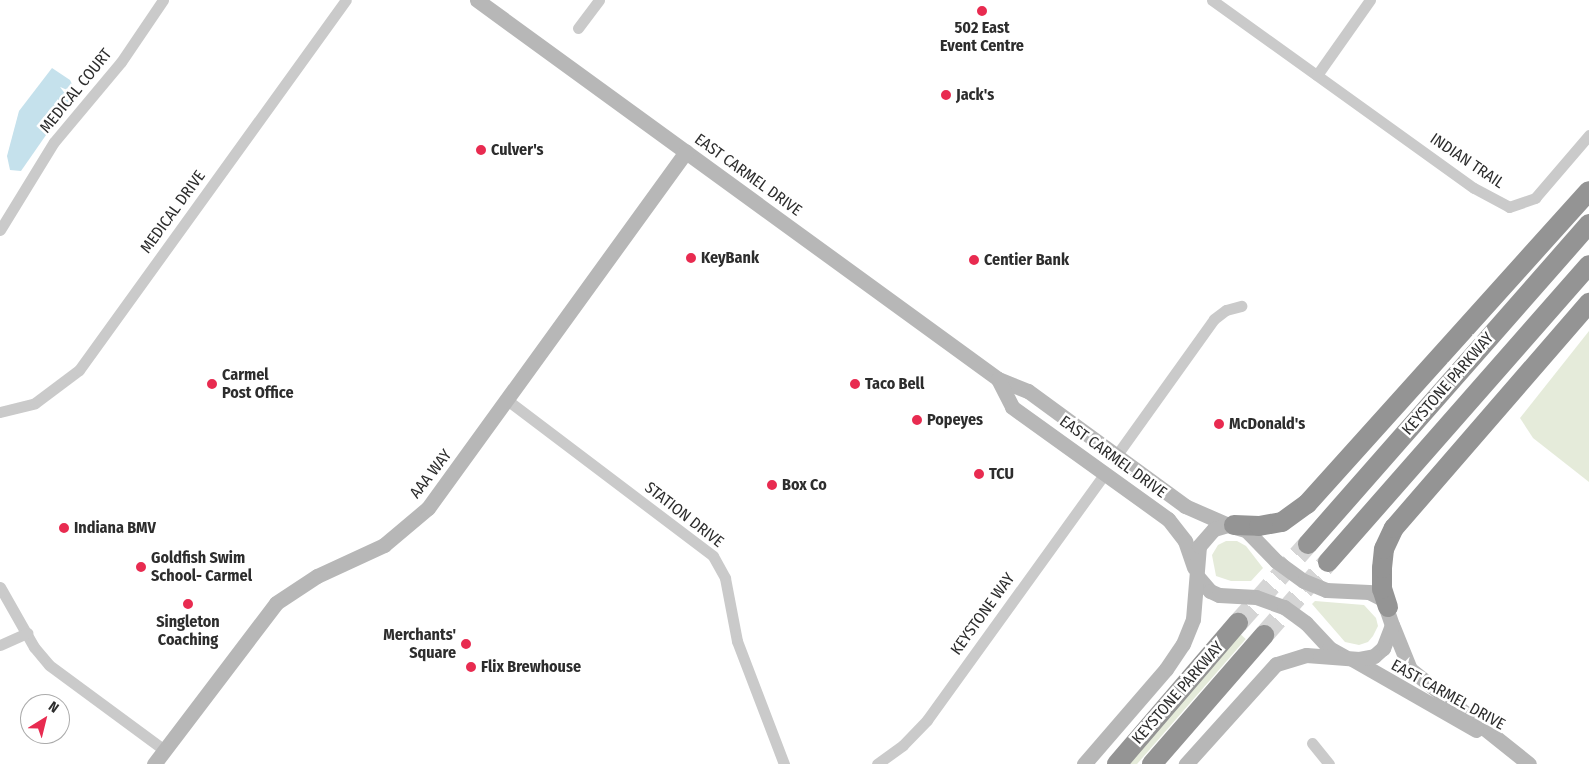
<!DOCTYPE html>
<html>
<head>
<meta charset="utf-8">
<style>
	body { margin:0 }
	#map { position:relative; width:1589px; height:764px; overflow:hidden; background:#fff; font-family:"Fira Sans Condensed",sans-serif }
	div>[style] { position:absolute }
	.green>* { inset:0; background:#e5ebda; transform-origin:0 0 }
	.water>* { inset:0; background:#c5e1ec }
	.highway-tunnel>* { height:20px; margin-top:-10px; transform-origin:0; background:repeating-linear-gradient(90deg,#d5d5d5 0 20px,transparent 0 30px) }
	.street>* { height:11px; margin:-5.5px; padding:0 5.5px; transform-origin:5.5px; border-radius:5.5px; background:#cacaca }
	.secondary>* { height:15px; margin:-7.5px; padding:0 7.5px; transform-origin:7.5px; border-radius:7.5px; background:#b7b7b7 }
	.highway>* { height:20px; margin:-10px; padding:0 10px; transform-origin:10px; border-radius:10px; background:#949494 }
	.dots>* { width:14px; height:14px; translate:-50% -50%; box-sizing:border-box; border:2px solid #fff; border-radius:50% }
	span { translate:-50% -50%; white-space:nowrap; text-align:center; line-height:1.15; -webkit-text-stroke:5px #fff; paint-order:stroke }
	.poi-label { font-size:16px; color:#2d2d2d; font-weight:700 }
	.left { translate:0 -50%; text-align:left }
	.right { translate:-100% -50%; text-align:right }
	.street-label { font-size:16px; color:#2d2d2d }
	.north { position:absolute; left:20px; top:694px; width:50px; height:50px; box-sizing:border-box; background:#fff; border:1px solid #ababab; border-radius:50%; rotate:36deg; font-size:14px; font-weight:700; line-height:20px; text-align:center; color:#2d2d2d }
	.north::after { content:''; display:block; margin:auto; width:18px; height:22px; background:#e82b50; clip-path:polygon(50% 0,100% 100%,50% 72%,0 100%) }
</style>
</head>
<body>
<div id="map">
	<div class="green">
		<i style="clip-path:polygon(1589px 331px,1589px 482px,1533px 438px,1520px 418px)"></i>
		<i style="clip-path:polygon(1226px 541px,1237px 541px,1246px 546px,1263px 568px,1251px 581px,1231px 581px,1216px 576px,1212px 555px,1218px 545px)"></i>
		<i style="clip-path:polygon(1315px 601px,1364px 605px,1376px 618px,1378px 626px,1373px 636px,1368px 642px,1359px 645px,1345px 642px,1312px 604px)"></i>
		<i style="left:1239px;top:633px;width:9px;height:172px;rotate:41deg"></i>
	</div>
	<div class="water">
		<i style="clip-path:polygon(52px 68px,70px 80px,76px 92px,21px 171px,10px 170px,7px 156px,19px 111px)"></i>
	</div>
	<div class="highway-tunnel">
		<i style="left:1238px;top:623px;width:106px;rotate:-48.5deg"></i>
		<i style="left:1264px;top:635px;width:97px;rotate:-48.8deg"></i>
	</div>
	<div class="street">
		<i style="left:1212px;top:0;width:322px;rotate:35.7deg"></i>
		<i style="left:1474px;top:188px;width:40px;rotate:28deg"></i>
		<i style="left:1509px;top:207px;width:28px;rotate:-19deg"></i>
		<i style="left:1535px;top:198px;width:83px;rotate:-49.4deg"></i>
		<i style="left:578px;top:28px;width:35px;rotate:-53deg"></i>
		<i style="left:1317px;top:75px;width:92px;rotate:-54.8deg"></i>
		<i style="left:0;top:230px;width:103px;rotate:-58.5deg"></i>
		<i style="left:54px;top:142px;width:104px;rotate:-50.1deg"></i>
		<i style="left:121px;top:62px;width:75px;rotate:-55.9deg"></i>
		<i style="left:507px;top:400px;width:258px;rotate:37.1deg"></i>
		<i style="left:713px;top:556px;width:25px;rotate:61deg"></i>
		<i style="left:725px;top:578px;width:64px;rotate:79.2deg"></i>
		<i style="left:737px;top:641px;width:132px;rotate:69.1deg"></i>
		<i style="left:0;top:412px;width:36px;rotate:-14deg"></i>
		<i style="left:35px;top:403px;width:55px;rotate:-36.9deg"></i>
		<i style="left:79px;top:370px;width:456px;rotate:-54.2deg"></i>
		<i style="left:1116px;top:456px;width:168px;rotate:-54.4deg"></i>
		<i style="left:1214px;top:319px;width:15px;rotate:-37deg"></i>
		<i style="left:1226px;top:310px;width:16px;rotate:-15deg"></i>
		<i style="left:0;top:587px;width:69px;rotate:60.5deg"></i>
		<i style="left:34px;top:647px;width:23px;rotate:50deg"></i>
		<i style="left:49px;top:665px;width:142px;rotate:36.4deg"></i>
		<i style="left:0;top:645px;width:30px;rotate:-24deg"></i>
		<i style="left:1312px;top:743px;width:27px;rotate:51deg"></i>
		<i style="left:877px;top:764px;width:32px;rotate:-36deg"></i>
		<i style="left:903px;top:745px;width:35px;rotate:-46deg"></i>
		<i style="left:927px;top:720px;width:304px;rotate:-54.2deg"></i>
	</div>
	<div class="secondary">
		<i style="left:477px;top:0;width:644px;rotate:36.03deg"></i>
		<i style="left:998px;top:379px;width:32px;rotate:22deg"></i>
		<i style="left:1028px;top:391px;width:195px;rotate:36.2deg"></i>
		<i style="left:1185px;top:506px;width:47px;rotate:23.8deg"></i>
		<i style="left:998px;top:379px;width:31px;rotate:63deg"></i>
		<i style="left:1012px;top:407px;width:192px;rotate:35.7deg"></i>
		<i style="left:1168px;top:519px;width:28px;rotate:52deg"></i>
		<i style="left:1185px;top:541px;width:28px;rotate:71deg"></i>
		<i style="left:1197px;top:576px;width:20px;rotate:49deg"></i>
		<i style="left:1210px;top:591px;width:10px;rotate:24deg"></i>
		<i style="left:1219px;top:595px;width:37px;rotate:3deg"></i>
		<i style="left:1256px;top:597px;width:30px;rotate:20deg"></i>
		<i style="left:1284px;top:607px;width:27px;rotate:36deg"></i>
		<i style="left:1306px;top:623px;width:34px;rotate:47deg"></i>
		<i style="left:1329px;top:648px;width:18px;rotate:29deg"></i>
		<i style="left:1393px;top:627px;width:45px;rotate:68deg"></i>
		<i style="left:1410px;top:669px;width:152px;rotate:38.6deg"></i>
		<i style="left:1352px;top:659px;width:143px;rotate:29.8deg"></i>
		<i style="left:154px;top:764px;width:202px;rotate:-52.8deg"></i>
		<i style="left:276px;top:603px;width:49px;rotate:-33.4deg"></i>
		<i style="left:317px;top:576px;width:74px;rotate:-24.8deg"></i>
		<i style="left:384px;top:545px;width:57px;rotate:-40.1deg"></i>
		<i style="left:428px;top:508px;width:440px;rotate:-54.1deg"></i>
		<i style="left:1084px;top:764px;width:125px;rotate:-49.2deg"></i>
		<i style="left:1166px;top:669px;width:30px;rotate:-56deg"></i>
		<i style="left:1183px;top:644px;width:27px;rotate:-68deg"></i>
		<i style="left:1193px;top:619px;width:73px;rotate:-85.3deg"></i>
		<i style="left:1199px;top:546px;width:23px;rotate:-49deg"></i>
		<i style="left:1214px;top:529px;width:15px;rotate:-16deg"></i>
		<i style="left:1228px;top:525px;width:19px;rotate:16deg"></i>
		<i style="left:1246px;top:530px;width:43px;rotate:45.9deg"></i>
		<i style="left:1276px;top:561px;width:34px;rotate:36deg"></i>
		<i style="left:1304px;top:581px;width:24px;rotate:22deg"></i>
		<i style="left:1326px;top:590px;width:43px;rotate:2.7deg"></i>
		<i style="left:1369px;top:592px;width:16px;rotate:27deg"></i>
		<i style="left:1383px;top:599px;width:28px;rotate:71deg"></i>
		<i style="left:1392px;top:625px;width:25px;rotate:111deg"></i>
		<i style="left:1383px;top:648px;width:12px;rotate:138deg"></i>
		<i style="left:1374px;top:656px;width:15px;rotate:169deg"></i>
		<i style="left:1359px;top:659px;width:53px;rotate:-175.7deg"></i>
		<i style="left:1306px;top:655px;width:31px;rotate:163deg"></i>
		<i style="left:1276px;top:664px;width:135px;rotate:132deg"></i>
	</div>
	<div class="highway">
		<i style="left:1234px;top:525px;width:25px;rotate:2deg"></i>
		<i style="left:1259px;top:526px;width:23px;rotate:-10deg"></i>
		<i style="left:1282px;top:522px;width:31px;rotate:-36deg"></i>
		<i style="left:1307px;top:504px;width:421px;rotate:-48deg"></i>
		<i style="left:1308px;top:544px;width:426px;rotate:-48.7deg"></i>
		<i style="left:1328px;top:562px;width:395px;rotate:-48.7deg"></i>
		<i style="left:1388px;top:607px;width:19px;rotate:-108deg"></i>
		<i style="left:1382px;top:589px;width:21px;rotate:-90deg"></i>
		<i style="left:1382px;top:568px;width:19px;rotate:-84deg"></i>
		<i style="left:1384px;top:549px;width:23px;rotate:-65deg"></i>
		<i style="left:1394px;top:528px;width:298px;rotate:-49.1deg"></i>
		<i style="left:1117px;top:764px;width:186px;rotate:-49.4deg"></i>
		<i style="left:1152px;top:764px;width:171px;rotate:-49deg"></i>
	</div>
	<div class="dots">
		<i style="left:982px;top:11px;background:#e82b50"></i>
		<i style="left:946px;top:95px;background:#e82b50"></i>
		<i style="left:481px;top:150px;background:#e82b50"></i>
		<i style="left:691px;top:258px;background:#e82b50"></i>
		<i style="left:974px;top:260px;background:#e82b50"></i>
		<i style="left:212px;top:384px;background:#e82b50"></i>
		<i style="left:855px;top:384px;background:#e82b50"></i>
		<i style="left:917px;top:420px;background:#e82b50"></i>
		<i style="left:1219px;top:424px;background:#e82b50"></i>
		<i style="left:979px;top:474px;background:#e82b50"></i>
		<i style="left:772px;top:485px;background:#e82b50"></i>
		<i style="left:64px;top:528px;background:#e82b50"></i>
		<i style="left:141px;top:567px;background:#e82b50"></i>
		<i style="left:188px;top:604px;background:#e82b50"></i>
		<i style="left:466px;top:644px;background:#e82b50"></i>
		<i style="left:471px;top:667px;background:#e82b50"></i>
	</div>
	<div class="poi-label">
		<span style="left:982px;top:37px">502 East<br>Event Centre</span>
		<span class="left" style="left:956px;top:95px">Jack's</span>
		<span class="left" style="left:491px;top:150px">Culver's</span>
		<span class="left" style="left:701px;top:258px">KeyBank</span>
		<span class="left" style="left:984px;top:260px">Centier Bank</span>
		<span class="left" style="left:222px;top:384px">Carmel<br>Post Office</span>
		<span class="left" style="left:865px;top:384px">Taco Bell</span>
		<span class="left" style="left:927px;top:420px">Popeyes</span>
		<span class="left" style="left:1229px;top:424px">McDonald's</span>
		<span class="left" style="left:989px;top:474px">TCU</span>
		<span class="left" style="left:782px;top:485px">Box Co</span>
		<span class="left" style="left:74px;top:528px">Indiana BMV</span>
		<span class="left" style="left:151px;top:567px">Goldfish Swim<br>School- Carmel</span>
		<span style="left:188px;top:631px">Singleton<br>Coaching</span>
		<span class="right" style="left:456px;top:644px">Merchants'<br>Square</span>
		<span class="left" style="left:481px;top:667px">Flix Brewhouse</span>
	</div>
	<div class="street-label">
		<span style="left:76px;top:91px;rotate:-51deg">MEDICAL COURT</span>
		<span style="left:1467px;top:161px;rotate:34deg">INDIAN TRAIL</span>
		<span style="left:748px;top:175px;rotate:36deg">EAST CARMEL DRIVE</span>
		<span style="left:173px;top:212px;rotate:-54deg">MEDICAL DRIVE</span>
		<span style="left:1448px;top:384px;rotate:-49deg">KEYSTONE PARKWAY</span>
		<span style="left:1113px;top:457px;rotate:36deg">EAST CARMEL DRIVE</span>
		<span style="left:431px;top:474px;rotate:-52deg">AAA WAY</span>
		<span style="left:684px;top:515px;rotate:38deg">STATION DRIVE</span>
		<span style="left:983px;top:614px;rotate:-54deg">KEYSTONE WAY</span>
		<span style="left:1178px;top:693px;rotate:-49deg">KEYSTONE PARKWAY</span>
		<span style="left:1448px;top:695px;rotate:29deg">EAST CARMEL DRIVE</span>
	</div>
	<div class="north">N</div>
</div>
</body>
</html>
